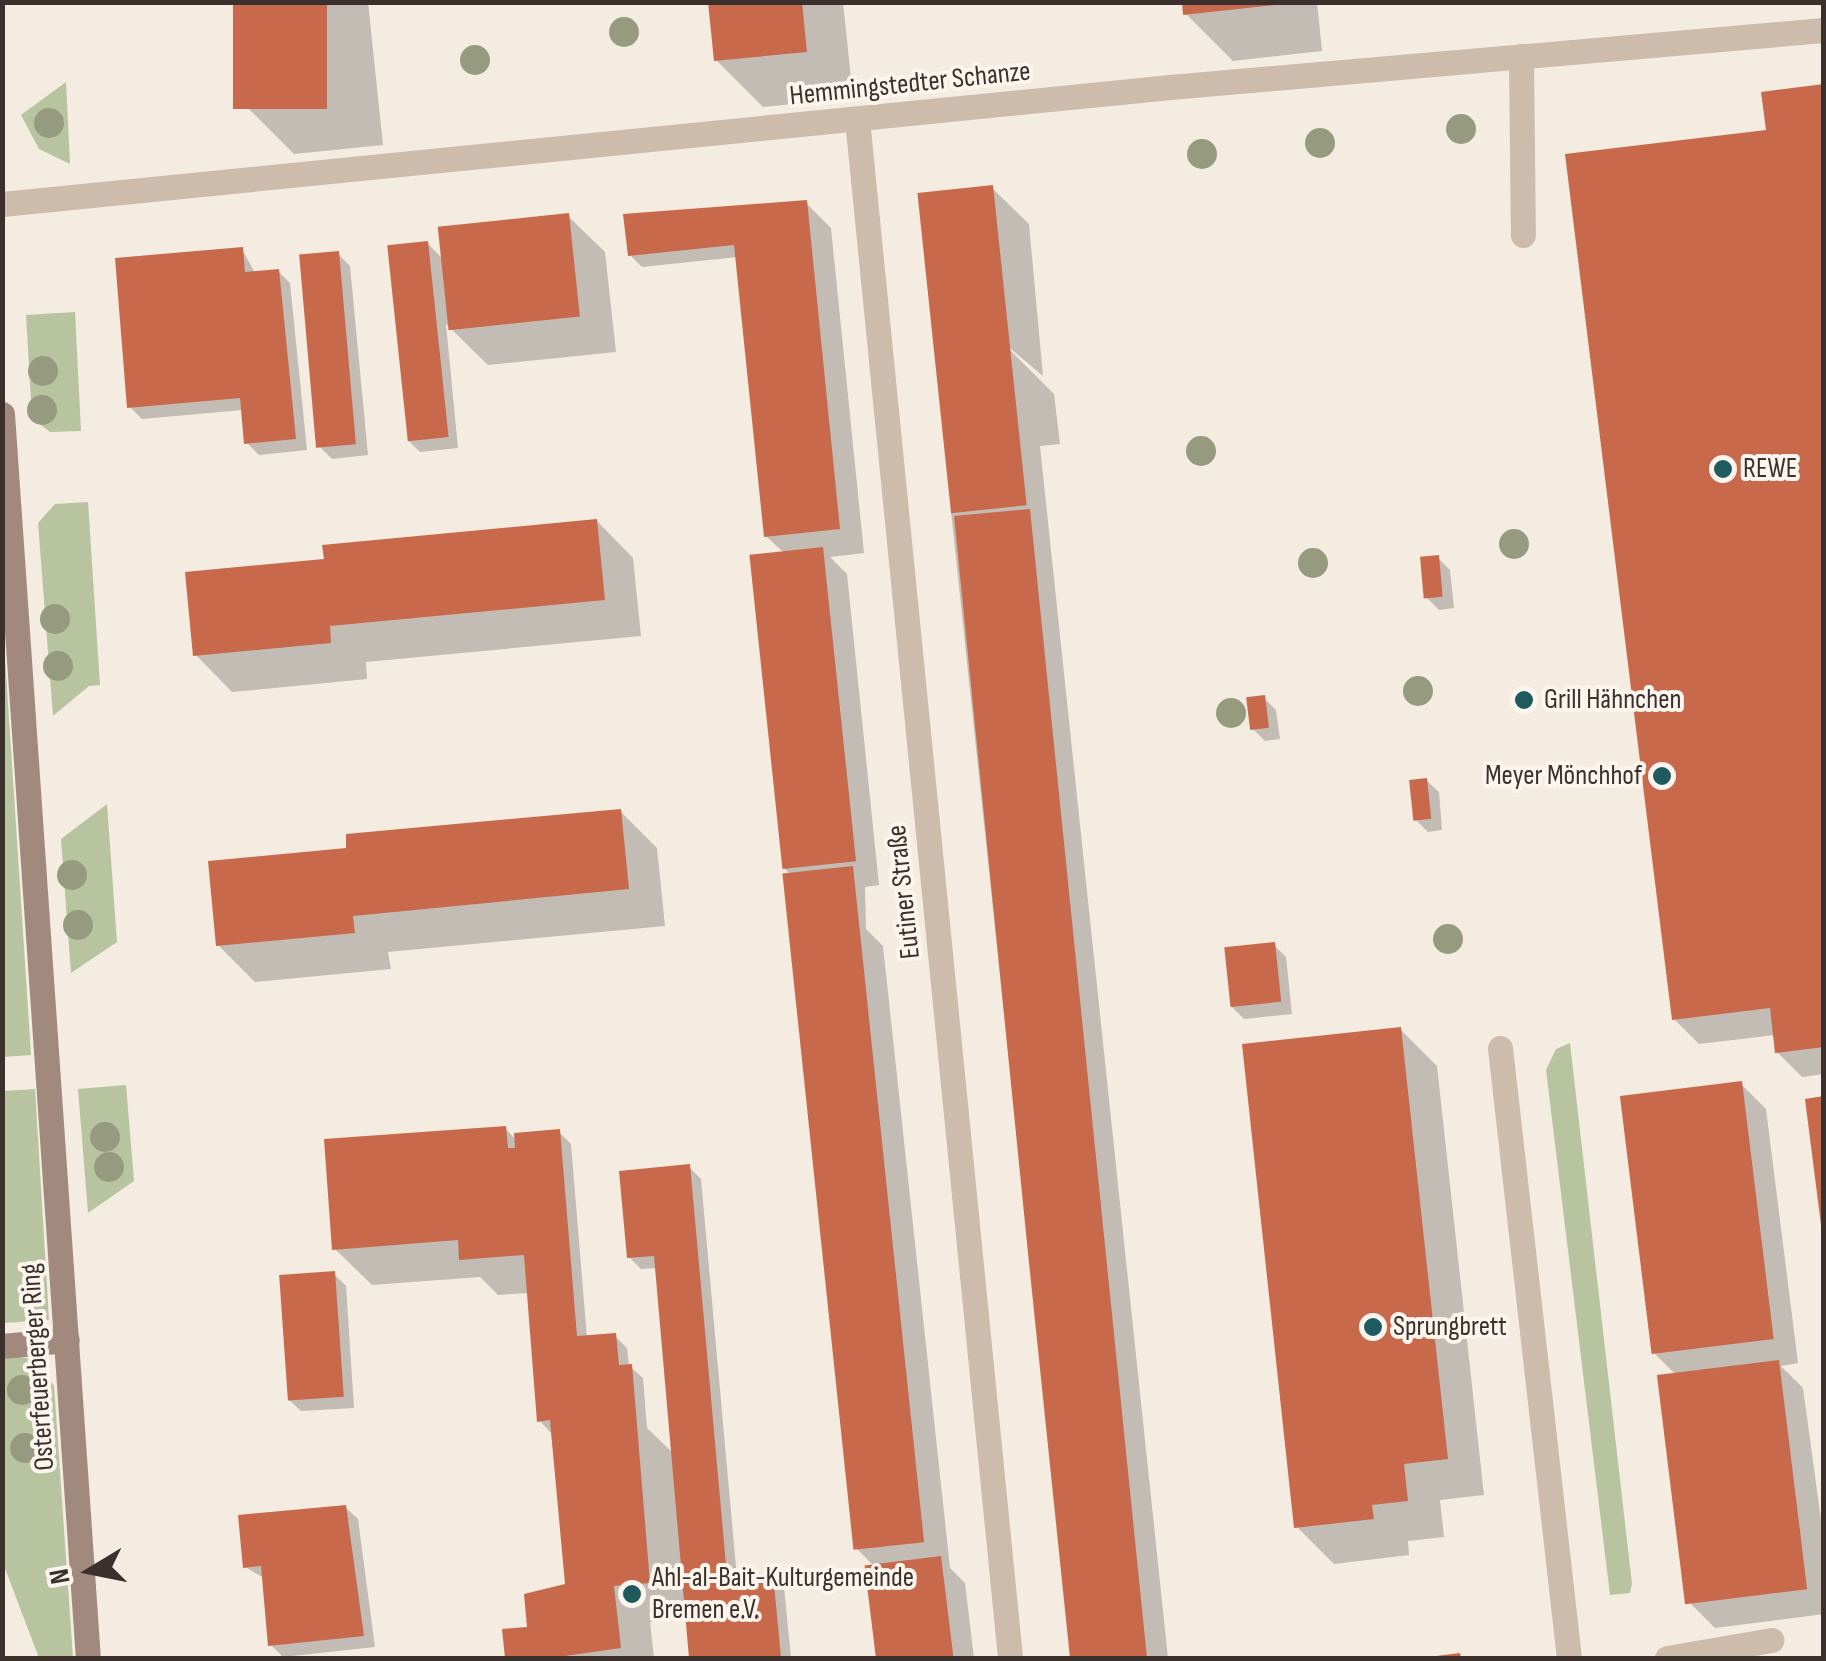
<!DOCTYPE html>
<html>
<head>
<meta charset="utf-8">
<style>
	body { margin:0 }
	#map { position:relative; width:1826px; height:1661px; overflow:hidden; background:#f4ebe1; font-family:"Sofia Sans Condensed",sans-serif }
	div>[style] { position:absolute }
	.green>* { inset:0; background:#b8c4a0 }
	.shadow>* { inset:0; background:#0003 }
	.building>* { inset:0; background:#c8694b; transform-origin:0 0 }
	.lane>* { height:25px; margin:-12.5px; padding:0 12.5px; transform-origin:12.5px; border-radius:12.5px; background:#cdbbac }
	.street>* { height:25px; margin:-12.5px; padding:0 12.5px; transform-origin:12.5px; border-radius:12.5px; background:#cdbbac }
	.secondary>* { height:25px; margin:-12.5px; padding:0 12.5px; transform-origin:12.5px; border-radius:12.5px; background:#a18a7d }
	.trees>* { width:30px; height:30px; margin:-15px; border-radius:50%; background:#969b7f }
	.dots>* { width:28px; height:28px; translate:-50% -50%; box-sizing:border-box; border:5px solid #fbf5ee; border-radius:50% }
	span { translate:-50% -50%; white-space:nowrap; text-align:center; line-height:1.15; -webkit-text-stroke:8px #fbf5ee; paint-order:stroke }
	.street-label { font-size:28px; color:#3b302b }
	.poi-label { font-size:28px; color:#3b302b }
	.left { translate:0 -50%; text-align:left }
	.right { translate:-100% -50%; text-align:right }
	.frame { position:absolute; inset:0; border:5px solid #3b302b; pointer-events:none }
	.north { position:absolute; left:40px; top:1521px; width:100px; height:100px; -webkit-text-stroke:8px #fbf5ee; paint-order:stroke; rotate:260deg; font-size:28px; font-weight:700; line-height:40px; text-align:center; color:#3b302b }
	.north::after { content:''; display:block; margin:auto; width:35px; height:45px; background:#3b302b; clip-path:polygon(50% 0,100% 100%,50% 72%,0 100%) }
</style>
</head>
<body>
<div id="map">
	<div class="green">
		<i style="clip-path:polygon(66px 82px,70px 164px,39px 149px,21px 115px)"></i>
		<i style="clip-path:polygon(75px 312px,81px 431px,50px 432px,32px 418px,26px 315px)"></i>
		<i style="clip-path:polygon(88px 502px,100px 685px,89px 686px,53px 716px,38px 523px,55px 504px)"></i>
		<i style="clip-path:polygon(3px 627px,31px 1055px,3px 1057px,2px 1057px)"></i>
		<i style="clip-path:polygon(107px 804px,117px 942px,71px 973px,61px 839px)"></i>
		<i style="clip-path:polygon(1570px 1043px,1632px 1584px,1630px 1593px,1610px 1595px,1546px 1070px,1556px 1049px)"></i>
		<i style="clip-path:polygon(126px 1085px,134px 1181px,88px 1213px,78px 1089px)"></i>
		<i style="clip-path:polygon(35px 1089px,49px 1320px,3px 1323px,3px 1091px)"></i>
		<i style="clip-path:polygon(13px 1355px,38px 1361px,54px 1386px,73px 1658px,39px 1658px,3px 1563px,2px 1361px)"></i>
	</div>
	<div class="shadow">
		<i style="clip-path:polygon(236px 2px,368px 2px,383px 145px,294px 154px,247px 107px)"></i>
		<i style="clip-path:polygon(711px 2px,843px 2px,853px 98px,763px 107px,716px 60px)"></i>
		<i style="clip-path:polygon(1185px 2px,1317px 2px,1322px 51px,1233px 61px,1186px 14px)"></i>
		<i style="clip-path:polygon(1824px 87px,1824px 1074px,1802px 1077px,1777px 1052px,1775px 1035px,1699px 1044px,1674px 1019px,1768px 133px)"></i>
		<i style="clip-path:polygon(992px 188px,1029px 224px,1043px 376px,998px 338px,1054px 394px,1060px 444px,1040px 446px,1168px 1658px,1072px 1658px,951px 511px)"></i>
		<i style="clip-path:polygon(806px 203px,831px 228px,864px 553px,830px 557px,847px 574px,879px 885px,865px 887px,866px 929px,883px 946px,950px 1568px,965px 1583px,974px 1658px,878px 1658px,867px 1566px,874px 1566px,856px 1548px,792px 876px,784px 868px,784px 553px,766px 536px,738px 257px,642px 267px,630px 255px,626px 216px)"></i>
		<i style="clip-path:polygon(568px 216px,605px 252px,616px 352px,488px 365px,446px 324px,458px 448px,420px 452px,408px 440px,427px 243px,444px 260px)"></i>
		<i style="clip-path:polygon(242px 249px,255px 273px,278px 271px,290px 283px,307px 450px,259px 455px,247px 443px,243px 410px,142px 419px,130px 407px)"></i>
		<i style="clip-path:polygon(338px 254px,350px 266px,368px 455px,332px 459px,320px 447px)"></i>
		<i style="clip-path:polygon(597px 521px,633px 558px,641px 636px,366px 662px,367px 679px,232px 692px,196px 655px,326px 561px)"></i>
		<i style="clip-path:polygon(1438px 558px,1450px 570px,1454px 608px,1439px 610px,1427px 598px)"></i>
		<i style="clip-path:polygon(1264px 698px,1276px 710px,1280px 739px,1265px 741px,1253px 729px)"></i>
		<i style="clip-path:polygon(1426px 780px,1439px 792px,1442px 830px,1428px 832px,1416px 820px)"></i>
		<i style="clip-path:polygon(620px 811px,657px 848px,665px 926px,388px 952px,391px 969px,255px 982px,218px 945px,349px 850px)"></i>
		<i style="clip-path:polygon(1274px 945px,1286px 957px,1292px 1014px,1244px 1019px,1232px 1007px)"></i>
		<i style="clip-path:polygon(1400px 1029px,1437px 1066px,1484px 1495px,1440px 1500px,1444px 1537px,1408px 1541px,1409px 1555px,1334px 1564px,1297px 1527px)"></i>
		<i style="clip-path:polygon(1741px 1084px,1766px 1109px,1798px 1363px,1781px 1366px,1803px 1388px,1824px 1542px,1824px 1614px,1715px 1628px,1690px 1603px,1677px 1376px,1655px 1354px)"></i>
		<i style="clip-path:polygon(505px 1128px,517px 1141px,559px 1132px,571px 1144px,587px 1338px,615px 1336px,627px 1348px,629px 1366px,643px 1378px,647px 1428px,674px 1454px,657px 1268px,641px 1269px,629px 1257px,689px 1167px,701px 1179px,737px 1578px,772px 1575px,784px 1587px,791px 1658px,692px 1658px,688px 1619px,650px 1622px,654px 1658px,507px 1658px,505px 1631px,529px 1629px,567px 1586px,551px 1433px,539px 1420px,529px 1293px,498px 1295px,480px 1277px,372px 1285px,335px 1249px)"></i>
		<i style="clip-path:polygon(334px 1274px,346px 1286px,354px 1408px,301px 1411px,288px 1399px)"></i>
		<i style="clip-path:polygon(345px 1507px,358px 1519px,375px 1647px,283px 1657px,271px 1645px,264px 1578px,245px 1567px)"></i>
	</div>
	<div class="building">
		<i style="left:233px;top:2px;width:94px;height:107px"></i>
		<i style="clip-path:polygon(708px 2px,802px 2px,807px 52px,714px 61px)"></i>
		<i style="clip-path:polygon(1182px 2px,1274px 2px,1274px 5px,1183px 15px)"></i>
		<i style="clip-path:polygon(1824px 84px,1824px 1047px,1775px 1053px,1770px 1008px,1672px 1020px,1565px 154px,1766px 130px,1761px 92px)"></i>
		<i style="left:993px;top:185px;width:322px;height:76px;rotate:84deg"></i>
		<i style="clip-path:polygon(807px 200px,840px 529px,764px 537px,734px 245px,628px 256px,623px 214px)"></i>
		<i style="left:569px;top:213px;width:104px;height:132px;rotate:84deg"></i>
		<i style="left:428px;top:241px;width:197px;height:41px;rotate:84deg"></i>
		<i style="clip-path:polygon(243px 247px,245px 272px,279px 269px,296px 439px,244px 444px,240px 398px,127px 408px,115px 258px)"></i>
		<i style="left:339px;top:251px;width:194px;height:40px;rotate:85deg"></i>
		<i style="clip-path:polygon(1030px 509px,1068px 882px,1147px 1658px,1070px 1658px,1028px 1253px,954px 516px)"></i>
		<i style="clip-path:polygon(597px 519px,605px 600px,330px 626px,331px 643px,193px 656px,185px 572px,324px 559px,322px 545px)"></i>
		<i style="left:823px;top:547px;width:316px;height:74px;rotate:84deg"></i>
		<i style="left:1439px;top:555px;width:42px;height:19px;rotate:85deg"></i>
		<i style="left:1265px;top:695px;width:33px;height:19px;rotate:83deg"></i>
		<i style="left:1427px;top:778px;width:41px;height:18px;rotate:84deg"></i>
		<i style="clip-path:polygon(621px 809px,629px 889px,353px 916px,355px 933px,216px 946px,208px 861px,346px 848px,346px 834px)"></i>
		<i style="left:853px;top:866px;width:680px;height:71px;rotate:84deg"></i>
		<i style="left:1275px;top:942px;width:60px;height:51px;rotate:84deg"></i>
		<i style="clip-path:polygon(1401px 1027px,1448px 1459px,1404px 1464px,1408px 1501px,1372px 1505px,1374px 1519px,1294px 1528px,1242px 1044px)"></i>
		<i style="left:1742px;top:1081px;width:260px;height:123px;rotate:83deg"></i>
		<i style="clip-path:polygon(1824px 1096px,1824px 1224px,1821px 1225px,1805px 1099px)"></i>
		<i style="clip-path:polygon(506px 1126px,508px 1148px,515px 1148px,514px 1133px,560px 1129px,577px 1336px,616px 1333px,619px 1365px,632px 1364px,650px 1583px,614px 1586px,621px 1648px,551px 1658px,505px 1658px,502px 1629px,527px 1627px,524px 1594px,565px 1584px,550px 1420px,537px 1422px,524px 1255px,459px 1260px,458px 1240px,332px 1250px,324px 1139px)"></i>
		<i style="clip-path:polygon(690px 1164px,727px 1576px,773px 1573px,781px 1658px,689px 1658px,654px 1256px,627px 1258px,619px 1171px)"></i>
		<i style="left:335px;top:1271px;width:126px;height:56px;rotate:86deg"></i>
		<i style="left:1779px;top:1360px;width:231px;height:123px;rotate:83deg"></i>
		<i style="clip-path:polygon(346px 1505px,364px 1636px,268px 1646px,261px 1566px,243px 1568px,238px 1515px)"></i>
		<i style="left:941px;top:1556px;width:103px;height:77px;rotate:83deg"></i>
		<i style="clip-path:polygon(1460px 1653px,1461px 1658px,1436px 1658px,1436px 1656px)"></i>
	</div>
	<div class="lane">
		<i style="left:1521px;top:56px;width:179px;rotate:89.4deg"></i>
		<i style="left:1500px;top:1048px;width:614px;rotate:83.55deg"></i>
		<i style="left:1667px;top:1658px;width:106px;rotate:-9.8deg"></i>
	</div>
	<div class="street">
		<i style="left:857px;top:119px;width:1547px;rotate:84.32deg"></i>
		<i style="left:2px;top:204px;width:1174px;rotate:-5.72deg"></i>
		<i style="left:1170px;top:87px;width:656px;rotate:-4.98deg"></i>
	</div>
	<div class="secondary">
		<i style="left:2px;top:414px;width:1247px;rotate:86.05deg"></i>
		<i style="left:2px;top:1346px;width:65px;rotate:-5.3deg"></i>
	</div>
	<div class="trees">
		<i style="left:624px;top:32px"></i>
		<i style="left:475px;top:60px"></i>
		<i style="left:49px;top:123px"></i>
		<i style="left:1461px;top:129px"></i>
		<i style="left:1320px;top:143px"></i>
		<i style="left:1202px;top:154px"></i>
		<i style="left:43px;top:371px"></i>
		<i style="left:42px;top:410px"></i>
		<i style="left:1201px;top:451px"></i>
		<i style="left:1514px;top:544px"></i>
		<i style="left:1313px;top:563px"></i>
		<i style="left:55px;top:619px"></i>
		<i style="left:58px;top:666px"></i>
		<i style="left:1418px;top:691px"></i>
		<i style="left:1231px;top:713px"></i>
		<i style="left:72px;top:875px"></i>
		<i style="left:78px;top:925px"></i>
		<i style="left:1448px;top:939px"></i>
		<i style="left:105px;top:1137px"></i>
		<i style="left:109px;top:1167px"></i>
		<i style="left:22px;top:1390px"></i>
		<i style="left:25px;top:1448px"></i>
	</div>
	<div class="dots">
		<i style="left:1723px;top:469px;background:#1f5a5e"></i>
		<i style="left:1524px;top:700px;background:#1f5a5e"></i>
		<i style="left:1662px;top:776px;background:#1f5a5e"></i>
		<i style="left:1373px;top:1327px;background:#1f5a5e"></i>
		<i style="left:632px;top:1594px;background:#1f5a5e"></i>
	</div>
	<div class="street-label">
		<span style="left:910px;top:84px;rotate:-6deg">Hemmingstedter Schanze</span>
		<span style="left:904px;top:892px;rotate:-96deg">Eutiner Straße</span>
		<span style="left:38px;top:1367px;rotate:-94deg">Osterfeuerberger Ring</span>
	</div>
	<div class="poi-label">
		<span class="left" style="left:1743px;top:469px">REWE</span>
		<span class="left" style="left:1544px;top:700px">Grill Hähnchen</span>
		<span class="right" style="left:1642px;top:776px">Meyer Mönchhof</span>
		<span class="left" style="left:1393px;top:1327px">Sprungbrett</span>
		<span class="left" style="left:652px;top:1594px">Ahl-al-Bait-Kulturgemeinde<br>Bremen e.V.</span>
	</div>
	<div class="frame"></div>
	<div class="north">N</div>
</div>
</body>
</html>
